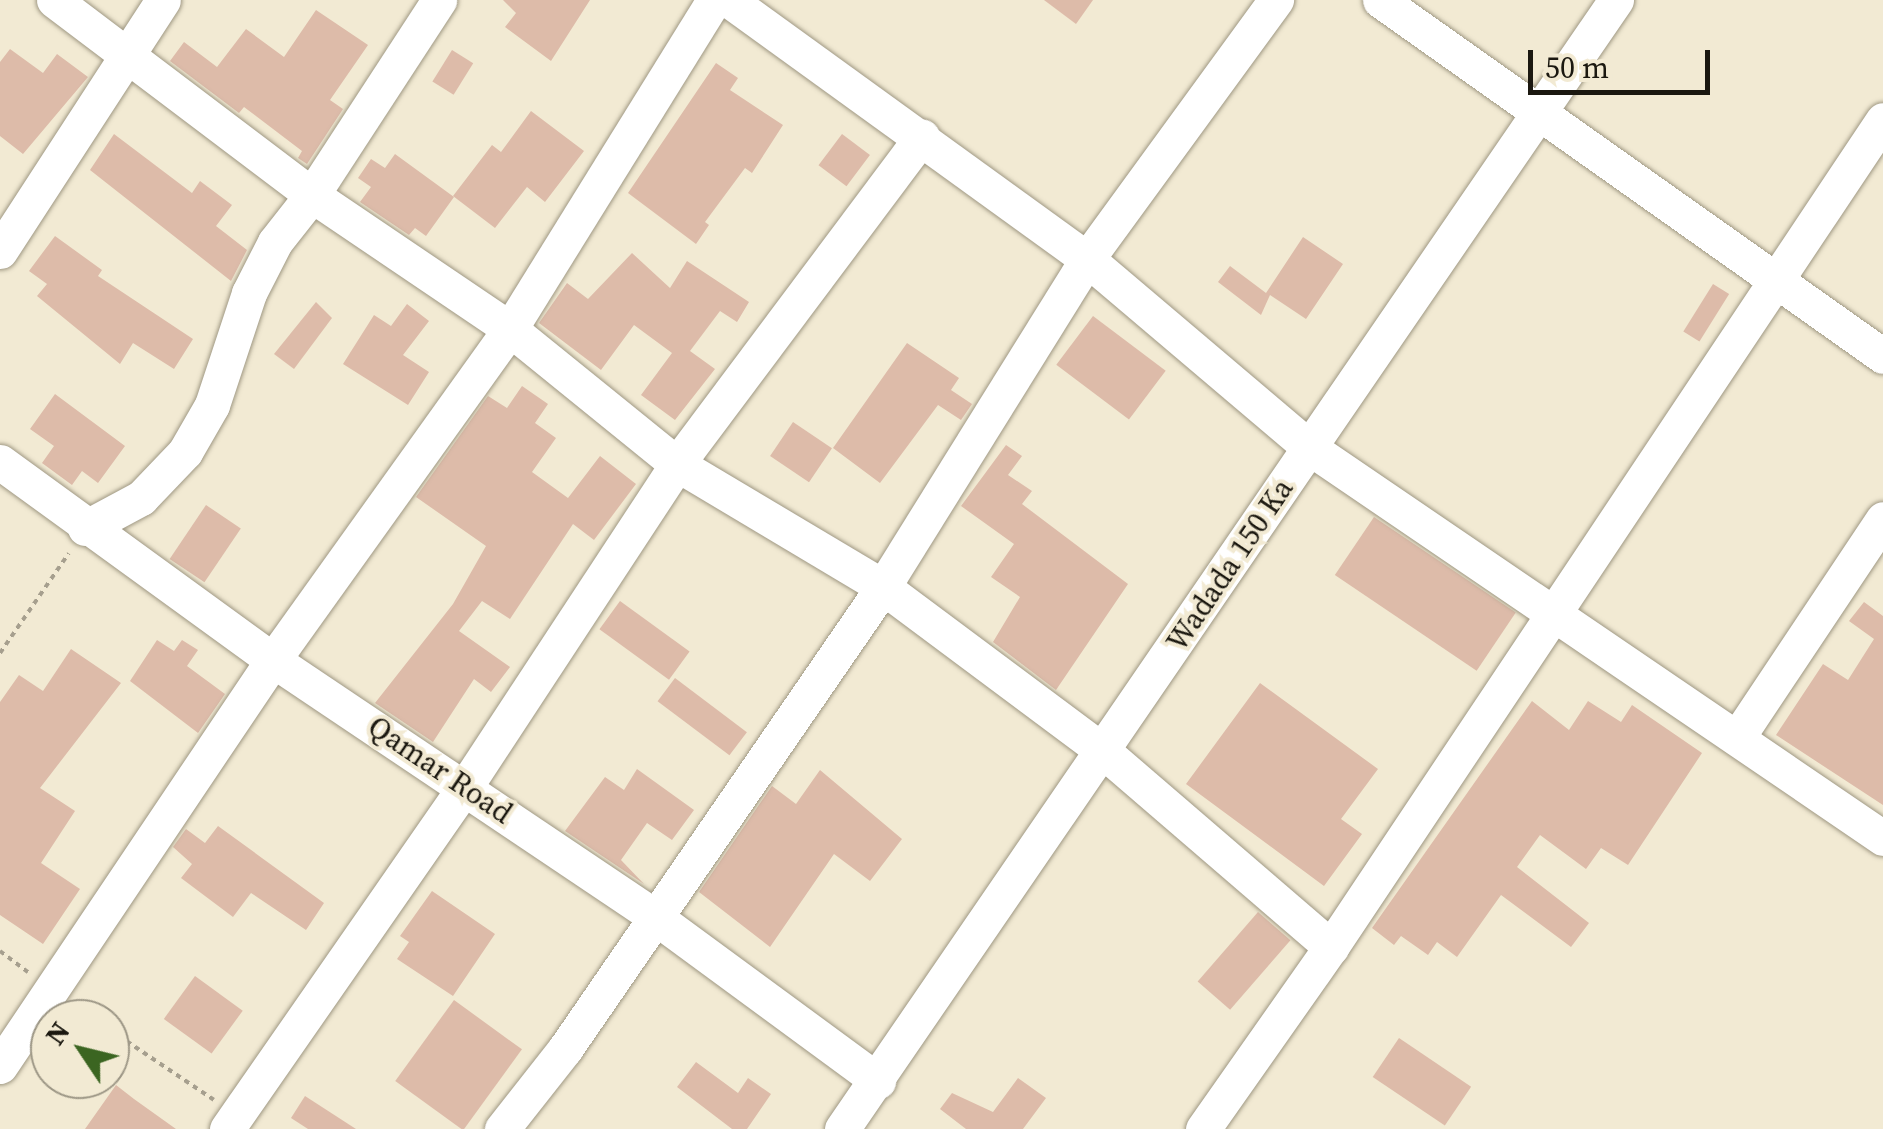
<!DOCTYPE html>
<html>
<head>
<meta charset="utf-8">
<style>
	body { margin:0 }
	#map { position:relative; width:1883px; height:1129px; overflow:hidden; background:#f2ead3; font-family:"Source Serif 4",serif }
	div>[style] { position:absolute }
	.building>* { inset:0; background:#ddbba9; transform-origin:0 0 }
	.path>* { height:4px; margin-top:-2px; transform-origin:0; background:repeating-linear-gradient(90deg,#a69f8e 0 5px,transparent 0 10px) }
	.roads { filter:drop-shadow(0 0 2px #9f9883) drop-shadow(0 0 2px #9f9883) }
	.minor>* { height:35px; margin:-17.5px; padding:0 17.5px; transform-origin:17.5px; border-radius:17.5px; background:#fff }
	span { translate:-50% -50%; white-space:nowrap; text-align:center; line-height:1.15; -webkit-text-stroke:8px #f2ead3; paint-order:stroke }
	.street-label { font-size:30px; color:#1b1810 }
	.north { position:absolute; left:30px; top:999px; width:100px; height:100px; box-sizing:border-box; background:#f2ead3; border:2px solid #9c9685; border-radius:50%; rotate:305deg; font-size:28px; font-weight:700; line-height:40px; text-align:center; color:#1b1810 }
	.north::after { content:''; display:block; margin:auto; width:35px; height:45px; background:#3b6521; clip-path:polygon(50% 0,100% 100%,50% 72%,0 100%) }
	.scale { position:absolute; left:1528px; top:50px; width:182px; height:45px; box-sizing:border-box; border:5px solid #1b1810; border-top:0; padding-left:12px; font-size:30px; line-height:35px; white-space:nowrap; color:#1b1810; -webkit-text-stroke:8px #f2ead3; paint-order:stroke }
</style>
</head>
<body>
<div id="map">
	<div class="building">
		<i style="clip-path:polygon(503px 0,590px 0,551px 61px,505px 27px,516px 13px)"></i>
		<i style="clip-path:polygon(1044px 0,1093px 0,1076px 24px)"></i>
		<i style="clip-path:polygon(316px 10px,368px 45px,330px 100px,343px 109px,307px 164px,298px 158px,302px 151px,244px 107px,239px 113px,170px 61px,184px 42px,217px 67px,246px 29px,284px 57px)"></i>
		<i style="clip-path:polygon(10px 49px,43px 73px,57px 54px,88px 77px,23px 154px,0 136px,0 62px)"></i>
		<i style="left:452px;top:50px;width:25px;height:37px;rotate:32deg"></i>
		<i style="clip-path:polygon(716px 63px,738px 78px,730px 90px,783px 125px,752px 173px,745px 168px,705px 222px,709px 225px,696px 244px,628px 193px)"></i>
		<i style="clip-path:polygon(531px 111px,584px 151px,545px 202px,527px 187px,495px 228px,453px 196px,492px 145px,501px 152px)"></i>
		<i style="clip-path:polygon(114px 134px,192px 193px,200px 181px,232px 205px,216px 226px,247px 250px,231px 281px,90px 170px)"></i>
		<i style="left:842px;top:134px;width:35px;height:39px;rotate:37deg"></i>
		<i style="clip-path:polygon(395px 154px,454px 197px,426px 236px,415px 228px,409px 235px,360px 202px,371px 187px,358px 178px,371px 159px,385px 168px)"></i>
		<i style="clip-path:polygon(55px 236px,102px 270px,98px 276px,193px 339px,174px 369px,133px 343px,120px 364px,37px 296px,47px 284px,29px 271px)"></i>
		<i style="clip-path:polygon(1303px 237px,1343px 264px,1306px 319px,1270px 295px,1261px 315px,1218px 282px,1230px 266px,1266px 293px)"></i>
		<i style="clip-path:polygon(632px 253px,670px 288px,687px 261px,749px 302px,737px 322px,720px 311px,690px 351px,715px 369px,675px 420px,641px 395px,672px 353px,634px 325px,601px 370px,539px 323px,567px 283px,588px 299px)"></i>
		<i style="left:1713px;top:284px;width:19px;height:56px;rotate:32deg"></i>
		<i style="clip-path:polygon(316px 302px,332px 318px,294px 369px,274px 354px)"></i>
		<i style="clip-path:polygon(407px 304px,429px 321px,403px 355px,429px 372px,408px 405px,343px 364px,374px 315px,391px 326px)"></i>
		<i style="left:1093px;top:316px;width:91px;height:61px;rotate:37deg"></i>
		<i style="clip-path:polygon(907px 343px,959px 378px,951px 390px,972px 404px,961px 420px,938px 405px,880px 483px,833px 448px)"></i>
		<i style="clip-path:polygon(522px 386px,548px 404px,535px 423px,556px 438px,532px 472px,568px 498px,600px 456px,636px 484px,594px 540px,573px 524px,510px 619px,482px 601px,459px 631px,510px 667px,491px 692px,474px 679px,433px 742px,375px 703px,453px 604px,486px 546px,416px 497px,488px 396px,507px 408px)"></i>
		<i style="clip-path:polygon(55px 394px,125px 446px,98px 483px,82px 471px,72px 485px,42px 463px,54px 446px,30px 429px)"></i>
		<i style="left:793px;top:422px;width:47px;height:41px;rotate:34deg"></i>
		<i style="clip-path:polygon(1006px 445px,1022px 456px,1008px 475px,1032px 491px,1022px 504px,1128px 584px,1056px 690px,993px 642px,1020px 597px,991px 577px,1014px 544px,961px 506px)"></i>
		<i style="left:206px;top:505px;width:42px;height:65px;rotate:34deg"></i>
		<i style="left:1374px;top:517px;width:171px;height:70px;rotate:34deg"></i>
		<i style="left:620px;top:601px;width:86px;height:35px;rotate:36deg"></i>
		<i style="clip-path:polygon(1864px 602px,1883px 616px,1883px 805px,1776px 735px,1823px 664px,1848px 680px,1874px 639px,1849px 621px)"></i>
		<i style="clip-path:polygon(157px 640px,174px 651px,182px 640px,198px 650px,187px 666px,225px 694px,198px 733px,130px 681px)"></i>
		<i style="clip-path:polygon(71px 649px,121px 683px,40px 788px,75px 811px,41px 863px,80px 889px,43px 944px,0 915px,0 702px,19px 675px,43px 691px)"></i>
		<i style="left:675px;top:678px;width:90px;height:29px;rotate:37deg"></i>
		<i style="clip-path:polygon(1260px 683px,1378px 769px,1341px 819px,1362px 834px,1324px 886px,1186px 784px)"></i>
		<i style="clip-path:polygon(1532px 701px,1569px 730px,1588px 701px,1621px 722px,1632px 705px,1702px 753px,1628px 865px,1601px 848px,1586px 869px,1540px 835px,1517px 867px,1589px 923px,1571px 947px,1501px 895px,1457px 957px,1437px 942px,1428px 955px,1401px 936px,1394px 945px,1372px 928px)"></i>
		<i style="clip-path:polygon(637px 769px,694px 810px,672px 840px,647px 823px,621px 860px,644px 884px,565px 831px,605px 777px,624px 790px)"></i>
		<i style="clip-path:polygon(820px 770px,902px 839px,870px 881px,834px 854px,770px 947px,699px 892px,772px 786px,796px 804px)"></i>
		<i style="clip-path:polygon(218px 826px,324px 903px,306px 930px,251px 893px,233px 917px,181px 878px,192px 864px,173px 847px,186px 829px,205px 843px)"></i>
		<i style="clip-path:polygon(432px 891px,495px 934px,453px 996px,397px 959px,409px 942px,400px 936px)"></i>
		<i style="left:1258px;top:912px;width:43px;height:92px;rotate:41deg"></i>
		<i style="left:195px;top:976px;width:59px;height:53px;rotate:36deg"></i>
		<i style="left:454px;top:1000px;width:84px;height:100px;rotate:36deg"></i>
		<i style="left:1399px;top:1038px;width:87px;height:47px;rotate:34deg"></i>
		<i style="clip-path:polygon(696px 1062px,738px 1093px,748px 1078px,771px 1094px,747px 1129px,732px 1129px,677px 1087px)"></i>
		<i style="clip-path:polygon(1018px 1078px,1046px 1098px,1023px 1129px,966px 1129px,940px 1109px,952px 1093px,993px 1112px)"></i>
		<i style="clip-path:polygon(116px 1085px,134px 1099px,176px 1129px,85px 1129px)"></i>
		<i style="clip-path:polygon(305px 1096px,356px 1129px,308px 1129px,291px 1118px)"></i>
	</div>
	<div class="path">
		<i style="left:0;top:653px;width:121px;rotate:-55.4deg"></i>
		<i style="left:0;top:951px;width:35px;rotate:37deg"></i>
		<i style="left:76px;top:1007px;width:22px;rotate:34deg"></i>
		<i style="left:110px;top:1030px;width:125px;rotate:33.9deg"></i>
	</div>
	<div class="roads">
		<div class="minor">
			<i style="left:54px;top:0;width:323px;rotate:37.1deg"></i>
			<i style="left:312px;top:195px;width:239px;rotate:34.1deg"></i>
			<i style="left:510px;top:329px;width:215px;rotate:39deg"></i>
			<i style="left:677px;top:464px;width:240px;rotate:30.8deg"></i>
			<i style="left:883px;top:587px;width:274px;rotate:36.7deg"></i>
			<i style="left:1103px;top:751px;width:301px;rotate:40.7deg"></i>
			<i style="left:729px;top:0;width:442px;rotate:35.9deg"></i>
			<i style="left:1087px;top:259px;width:292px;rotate:40.3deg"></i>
			<i style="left:1310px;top:448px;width:693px;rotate:34.24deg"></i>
			<i style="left:1380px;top:0;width:616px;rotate:35.29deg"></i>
			<i style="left:0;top:251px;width:299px;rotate:-57deg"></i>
			<i style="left:0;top:462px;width:337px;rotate:36deg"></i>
			<i style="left:273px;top:660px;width:460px;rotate:33.9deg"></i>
			<i style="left:655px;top:917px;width:277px;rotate:36.3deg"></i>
			<i style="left:85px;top:528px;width:64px;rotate:-28.2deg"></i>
			<i style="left:141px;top:498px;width:64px;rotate:-46.3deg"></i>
			<i style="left:185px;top:452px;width:54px;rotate:-60.1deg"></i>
			<i style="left:212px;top:405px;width:118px;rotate:-71.7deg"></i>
			<i style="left:249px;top:293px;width:57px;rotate:-63deg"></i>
			<i style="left:275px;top:242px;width:60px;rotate:-51.8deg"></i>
			<i style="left:312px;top:195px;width:233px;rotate:-56.9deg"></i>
			<i style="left:1737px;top:738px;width:263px;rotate:-56.3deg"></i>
			<i style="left:0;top:1066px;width:489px;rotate:-56.1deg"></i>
			<i style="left:273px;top:660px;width:407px;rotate:-54.4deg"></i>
			<i style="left:510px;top:329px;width:387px;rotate:-58.2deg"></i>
			<i style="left:227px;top:1129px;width:417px;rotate:-55.2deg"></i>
			<i style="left:465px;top:787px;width:386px;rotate:-56.7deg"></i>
			<i style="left:677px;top:464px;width:409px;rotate:-53.2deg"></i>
			<i style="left:502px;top:1129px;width:102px;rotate:-51.8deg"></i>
			<i style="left:565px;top:1049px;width:561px;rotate:-55.46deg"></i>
			<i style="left:883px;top:587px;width:386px;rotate:-58.1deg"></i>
			<i style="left:1087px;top:259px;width:321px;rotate:-53.9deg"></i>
			<i style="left:842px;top:1129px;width:1369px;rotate:-55.57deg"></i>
			<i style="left:1203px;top:1129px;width:223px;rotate:-54.9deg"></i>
			<i style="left:1331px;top:947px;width:994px;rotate:-56.28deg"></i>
		</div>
	</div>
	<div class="street-label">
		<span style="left:1230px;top:565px;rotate:-56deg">Wadada 150 Ka</span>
		<span style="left:440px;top:770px;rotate:34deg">Qamar Road</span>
	</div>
	<div class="north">N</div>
	<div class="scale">50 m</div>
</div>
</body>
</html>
